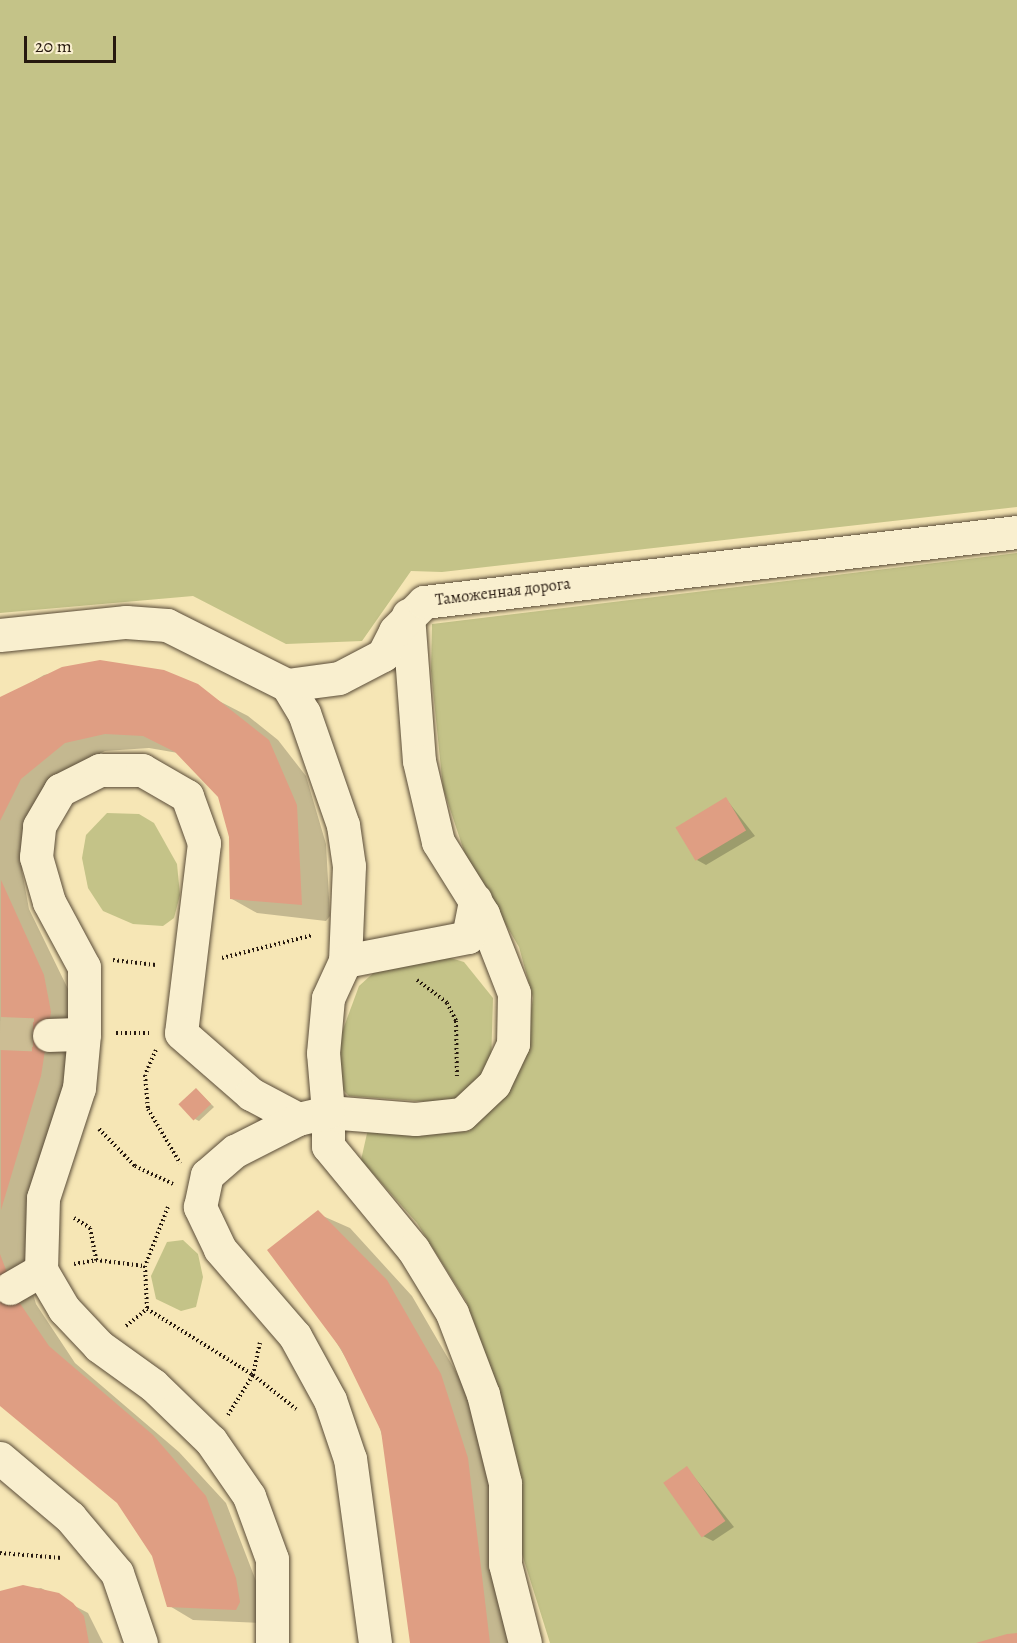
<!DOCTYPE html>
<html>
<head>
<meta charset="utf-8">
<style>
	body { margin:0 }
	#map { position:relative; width:1017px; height:1643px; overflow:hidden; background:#f6e6b5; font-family:Alegreya,serif }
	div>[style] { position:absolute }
	.green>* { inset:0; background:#c4c388 }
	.shadow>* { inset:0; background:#0003 }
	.building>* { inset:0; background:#df9e83; transform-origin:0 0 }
	.minor-tunnel>* { height:33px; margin-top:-16.5px; transform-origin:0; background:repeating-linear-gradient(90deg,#ccbd94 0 33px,transparent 0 49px) }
	.path>* { height:4px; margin-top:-2px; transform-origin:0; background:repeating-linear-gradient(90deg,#26190f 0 1.5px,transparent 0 4.5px) }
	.roads { filter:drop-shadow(0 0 2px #5a4c38) drop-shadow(0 0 2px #5a4c38) }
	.minor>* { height:33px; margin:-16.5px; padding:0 16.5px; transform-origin:16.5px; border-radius:16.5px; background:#f9efcf }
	span { translate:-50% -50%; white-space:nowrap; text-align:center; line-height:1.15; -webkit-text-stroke:4.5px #f9efcf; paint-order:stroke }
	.street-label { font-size:16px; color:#26190f }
	.scale { position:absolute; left:24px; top:36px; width:92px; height:27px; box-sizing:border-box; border:3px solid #26190f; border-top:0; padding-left:8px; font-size:18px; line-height:21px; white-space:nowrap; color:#26190f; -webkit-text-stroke:4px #f9efcf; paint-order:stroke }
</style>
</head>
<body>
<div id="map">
	<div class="green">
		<i style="clip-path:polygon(0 0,1017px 0,1017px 507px,442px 572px,411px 571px,362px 641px,286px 644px,193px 596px,0 613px)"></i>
		<i style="clip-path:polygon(1017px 553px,1017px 1643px,550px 1643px,522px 1554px,519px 1479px,498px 1387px,466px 1301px,417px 1223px,361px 1160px,368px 1129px,417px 1136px,469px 1131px,507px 1095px,525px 1052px,533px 998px,519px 947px,466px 857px,443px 788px,431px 671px,432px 624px)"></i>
		<i style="clip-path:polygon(107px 813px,139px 814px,154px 823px,177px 864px,180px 895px,174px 918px,163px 926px,133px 924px,103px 911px,88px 888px,82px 858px,86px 835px)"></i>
		<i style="clip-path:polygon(437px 954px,464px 962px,493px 998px,491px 1065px,459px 1104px,349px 1096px,339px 1086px,338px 1043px,359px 986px,380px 967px)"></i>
		<i style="clip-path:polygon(183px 1240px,198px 1254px,203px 1277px,196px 1307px,181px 1311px,156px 1299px,151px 1276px,167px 1242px)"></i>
	</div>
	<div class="shadow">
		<i style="clip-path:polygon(101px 662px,163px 672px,248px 716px,278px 740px,306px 776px,326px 844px,330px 916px,326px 921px,257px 913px,232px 899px,231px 837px,220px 796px,178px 753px,149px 748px,105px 751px,76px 766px,30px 821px,22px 871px,29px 909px,69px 991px,76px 1028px,25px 1266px,36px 1304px,75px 1363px,179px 1452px,226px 1503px,261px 1594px,261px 1623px,193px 1620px,168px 1605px,153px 1555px,118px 1502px,0 1404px,0 701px,44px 675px)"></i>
		<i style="clip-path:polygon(726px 799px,755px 836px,706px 865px,697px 860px)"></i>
		<i style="clip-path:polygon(196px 1089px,214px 1107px,199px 1121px,195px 1119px)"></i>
		<i style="clip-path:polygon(316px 1213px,350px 1228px,412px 1296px,466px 1389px,493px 1473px,513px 1643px,413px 1643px,389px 1459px,372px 1402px,326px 1325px)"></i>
		<i style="clip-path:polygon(687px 1468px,734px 1527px,713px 1541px,703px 1536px)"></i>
		<i style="clip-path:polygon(41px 1588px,88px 1613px,103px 1643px,0 1643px,0 1595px)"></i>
	</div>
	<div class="building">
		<i style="clip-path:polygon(100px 660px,164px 670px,198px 684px,269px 740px,297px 805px,302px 905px,230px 899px,229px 837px,218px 797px,175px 752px,143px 736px,105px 734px,65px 743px,21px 779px,0 821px,0 697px,62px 667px)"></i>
		<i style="left:726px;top:797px;width:39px;height:59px;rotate:59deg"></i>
		<i style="clip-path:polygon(1px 880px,44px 975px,51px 1012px,41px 1076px,1px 1210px)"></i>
		<i style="left:196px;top:1088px;width:22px;height:24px;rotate:47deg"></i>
		<i style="clip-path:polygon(318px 1210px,387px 1280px,441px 1374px,468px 1458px,490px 1643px,410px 1643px,381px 1431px,341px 1349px,267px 1250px)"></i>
		<i style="clip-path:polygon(0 1254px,17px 1299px,49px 1346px,153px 1435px,206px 1496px,236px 1578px,240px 1602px,236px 1610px,167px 1607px,152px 1556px,117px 1503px,0 1406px)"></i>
		<i style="left:687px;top:1466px;width:67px;height:29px;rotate:55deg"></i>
		<i style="clip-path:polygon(23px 1585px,59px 1593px,73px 1603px,84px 1616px,89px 1643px,0 1643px,0 1591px)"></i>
		<i style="clip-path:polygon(1017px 1633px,1017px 1643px,976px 1643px,1007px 1634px)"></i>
	</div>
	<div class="minor-tunnel">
		<i style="left:0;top:1033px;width:49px;rotate:2.3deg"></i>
	</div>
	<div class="path">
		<i style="left:222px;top:958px;width:94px;rotate:-14.2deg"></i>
		<i style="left:113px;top:960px;width:43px;rotate:6.6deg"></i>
		<i style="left:417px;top:980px;width:38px;rotate:37deg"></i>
		<i style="left:447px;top:1003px;width:20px;rotate:63deg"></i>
		<i style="left:456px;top:1021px;width:55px;rotate:89deg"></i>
		<i style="left:116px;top:1033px;width:34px"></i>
		<i style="left:156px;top:1050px;width:27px;rotate:114deg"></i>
		<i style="left:145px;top:1075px;width:34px;rotate:85deg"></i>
		<i style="left:148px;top:1109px;width:63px;rotate:59.3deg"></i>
		<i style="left:99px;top:1129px;width:52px;rotate:45.8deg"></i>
		<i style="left:135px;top:1166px;width:42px;rotate:25.3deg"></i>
		<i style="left:168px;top:1207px;width:63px;rotate:111.3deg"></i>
		<i style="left:145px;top:1266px;width:43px;rotate:87.3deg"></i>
		<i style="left:147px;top:1309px;width:125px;rotate:31.9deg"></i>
		<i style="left:253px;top:1375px;width:55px;rotate:38.3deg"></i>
		<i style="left:74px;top:1218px;width:19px;rotate:32deg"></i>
		<i style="left:90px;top:1228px;width:33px;rotate:79deg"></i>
		<i style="left:74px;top:1264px;width:22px;rotate:-10deg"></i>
		<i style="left:96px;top:1260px;width:49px;rotate:7deg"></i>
		<i style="left:126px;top:1326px;width:27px;rotate:-39deg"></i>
		<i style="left:228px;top:1415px;width:47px;rotate:-58deg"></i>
		<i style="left:253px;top:1375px;width:33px;rotate:-78deg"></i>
		<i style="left:0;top:1553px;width:62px;rotate:4.6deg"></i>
	</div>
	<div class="roads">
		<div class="minor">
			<i style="left:408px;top:615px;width:146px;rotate:85.7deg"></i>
			<i style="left:419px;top:761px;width:83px;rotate:76.8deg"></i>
			<i style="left:438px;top:842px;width:85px;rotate:58deg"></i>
			<i style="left:483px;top:914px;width:85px;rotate:68.6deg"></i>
			<i style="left:514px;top:993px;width:51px;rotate:91.1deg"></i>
			<i style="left:513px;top:1044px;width:44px;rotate:115.4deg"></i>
			<i style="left:494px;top:1084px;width:44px;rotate:136.8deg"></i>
			<i style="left:462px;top:1114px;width:47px;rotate:173.9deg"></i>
			<i style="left:415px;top:1119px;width:87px;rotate:-175.4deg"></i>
			<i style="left:328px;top:1112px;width:34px;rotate:90deg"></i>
			<i style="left:328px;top:1146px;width:134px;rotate:50.5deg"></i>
			<i style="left:413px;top:1249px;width:75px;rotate:58.6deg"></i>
			<i style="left:452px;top:1313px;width:87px;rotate:69.1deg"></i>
			<i style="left:483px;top:1394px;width:92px;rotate:76.1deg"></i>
			<i style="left:505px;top:1483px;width:81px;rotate:90deg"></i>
			<i style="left:505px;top:1564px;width:81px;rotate:75.8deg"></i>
			<i style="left:0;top:635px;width:127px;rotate:-5.9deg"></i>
			<i style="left:126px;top:622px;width:41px;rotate:4.2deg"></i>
			<i style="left:167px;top:625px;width:134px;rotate:26.6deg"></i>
			<i style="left:287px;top:685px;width:52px;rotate:-7.7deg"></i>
			<i style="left:339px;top:678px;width:50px;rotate:-27.6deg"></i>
			<i style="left:383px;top:655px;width:27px;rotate:-63deg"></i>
			<i style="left:395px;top:631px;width:41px;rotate:-45deg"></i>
			<i style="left:424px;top:602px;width:597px;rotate:-6.73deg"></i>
			<i style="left:287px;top:685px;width:33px;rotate:59deg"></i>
			<i style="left:304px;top:713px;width:119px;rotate:70.8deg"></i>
			<i style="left:343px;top:825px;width:41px;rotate:81.7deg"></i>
			<i style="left:349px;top:866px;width:95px;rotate:92.4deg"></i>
			<i style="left:49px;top:1035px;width:35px;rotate:-2deg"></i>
			<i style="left:10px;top:1288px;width:36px;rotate:-30deg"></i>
			<i style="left:0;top:1458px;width:92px;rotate:40.1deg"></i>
			<i style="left:70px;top:1517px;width:73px;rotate:50deg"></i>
			<i style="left:117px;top:1573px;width:74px;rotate:71.1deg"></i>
			<i style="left:272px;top:1643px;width:84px;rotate:-90deg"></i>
			<i style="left:272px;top:1559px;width:67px;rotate:-110.1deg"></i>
			<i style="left:249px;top:1496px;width:67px;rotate:-124.6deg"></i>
			<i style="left:211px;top:1441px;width:81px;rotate:-136deg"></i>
			<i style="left:153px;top:1385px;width:67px;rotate:-144.2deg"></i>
			<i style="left:99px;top:1346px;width:51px;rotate:-133.4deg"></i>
			<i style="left:64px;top:1309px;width:45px;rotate:-120.5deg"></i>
			<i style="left:41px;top:1270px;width:72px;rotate:-88.4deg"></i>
			<i style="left:43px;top:1198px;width:116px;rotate:-71.9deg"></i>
			<i style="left:79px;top:1088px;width:54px;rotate:-84.7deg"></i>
			<i style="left:84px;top:1034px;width:67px;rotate:-90deg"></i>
			<i style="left:84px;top:967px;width:74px;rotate:-118.3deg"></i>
			<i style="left:49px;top:902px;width:47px;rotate:-106.1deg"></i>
			<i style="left:36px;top:857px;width:31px;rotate:-84deg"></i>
			<i style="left:39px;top:826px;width:42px;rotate:-59.7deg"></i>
			<i style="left:60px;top:790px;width:45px;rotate:-26.6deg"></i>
			<i style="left:100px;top:770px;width:42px"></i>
			<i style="left:142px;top:770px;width:52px;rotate:30deg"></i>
			<i style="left:187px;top:796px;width:50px;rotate:70.1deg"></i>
			<i style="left:204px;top:843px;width:191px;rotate:96.9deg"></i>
			<i style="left:181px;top:1033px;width:93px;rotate:41.1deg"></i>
			<i style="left:251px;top:1094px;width:53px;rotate:28deg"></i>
			<i style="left:375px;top:1643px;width:186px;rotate:-97.7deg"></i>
			<i style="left:350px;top:1459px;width:62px;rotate:-108.7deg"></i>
			<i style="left:330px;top:1400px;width:73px;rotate:-118.7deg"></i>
			<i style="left:295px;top:1336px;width:115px;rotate:-130.8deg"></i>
			<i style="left:220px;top:1249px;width:47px;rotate:-115.5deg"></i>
			<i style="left:200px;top:1207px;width:33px;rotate:-78deg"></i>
			<i style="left:207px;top:1175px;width:37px;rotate:-41deg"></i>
			<i style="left:235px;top:1151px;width:71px;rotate:-26.9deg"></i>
			<i style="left:298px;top:1119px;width:31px;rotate:-13deg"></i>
			<i style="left:328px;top:1112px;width:59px;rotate:-94.8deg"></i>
			<i style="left:323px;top:1053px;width:55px;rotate:-84.8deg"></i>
			<i style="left:328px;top:998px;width:41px;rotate:-65.3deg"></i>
			<i style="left:345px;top:961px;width:125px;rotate:-11deg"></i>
			<i style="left:468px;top:937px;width:38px;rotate:-79deg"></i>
		</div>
	</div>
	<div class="street-label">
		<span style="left:503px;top:592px;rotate:-7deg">Таможенная дорога</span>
	</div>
	<div class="scale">20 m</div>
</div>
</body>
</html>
